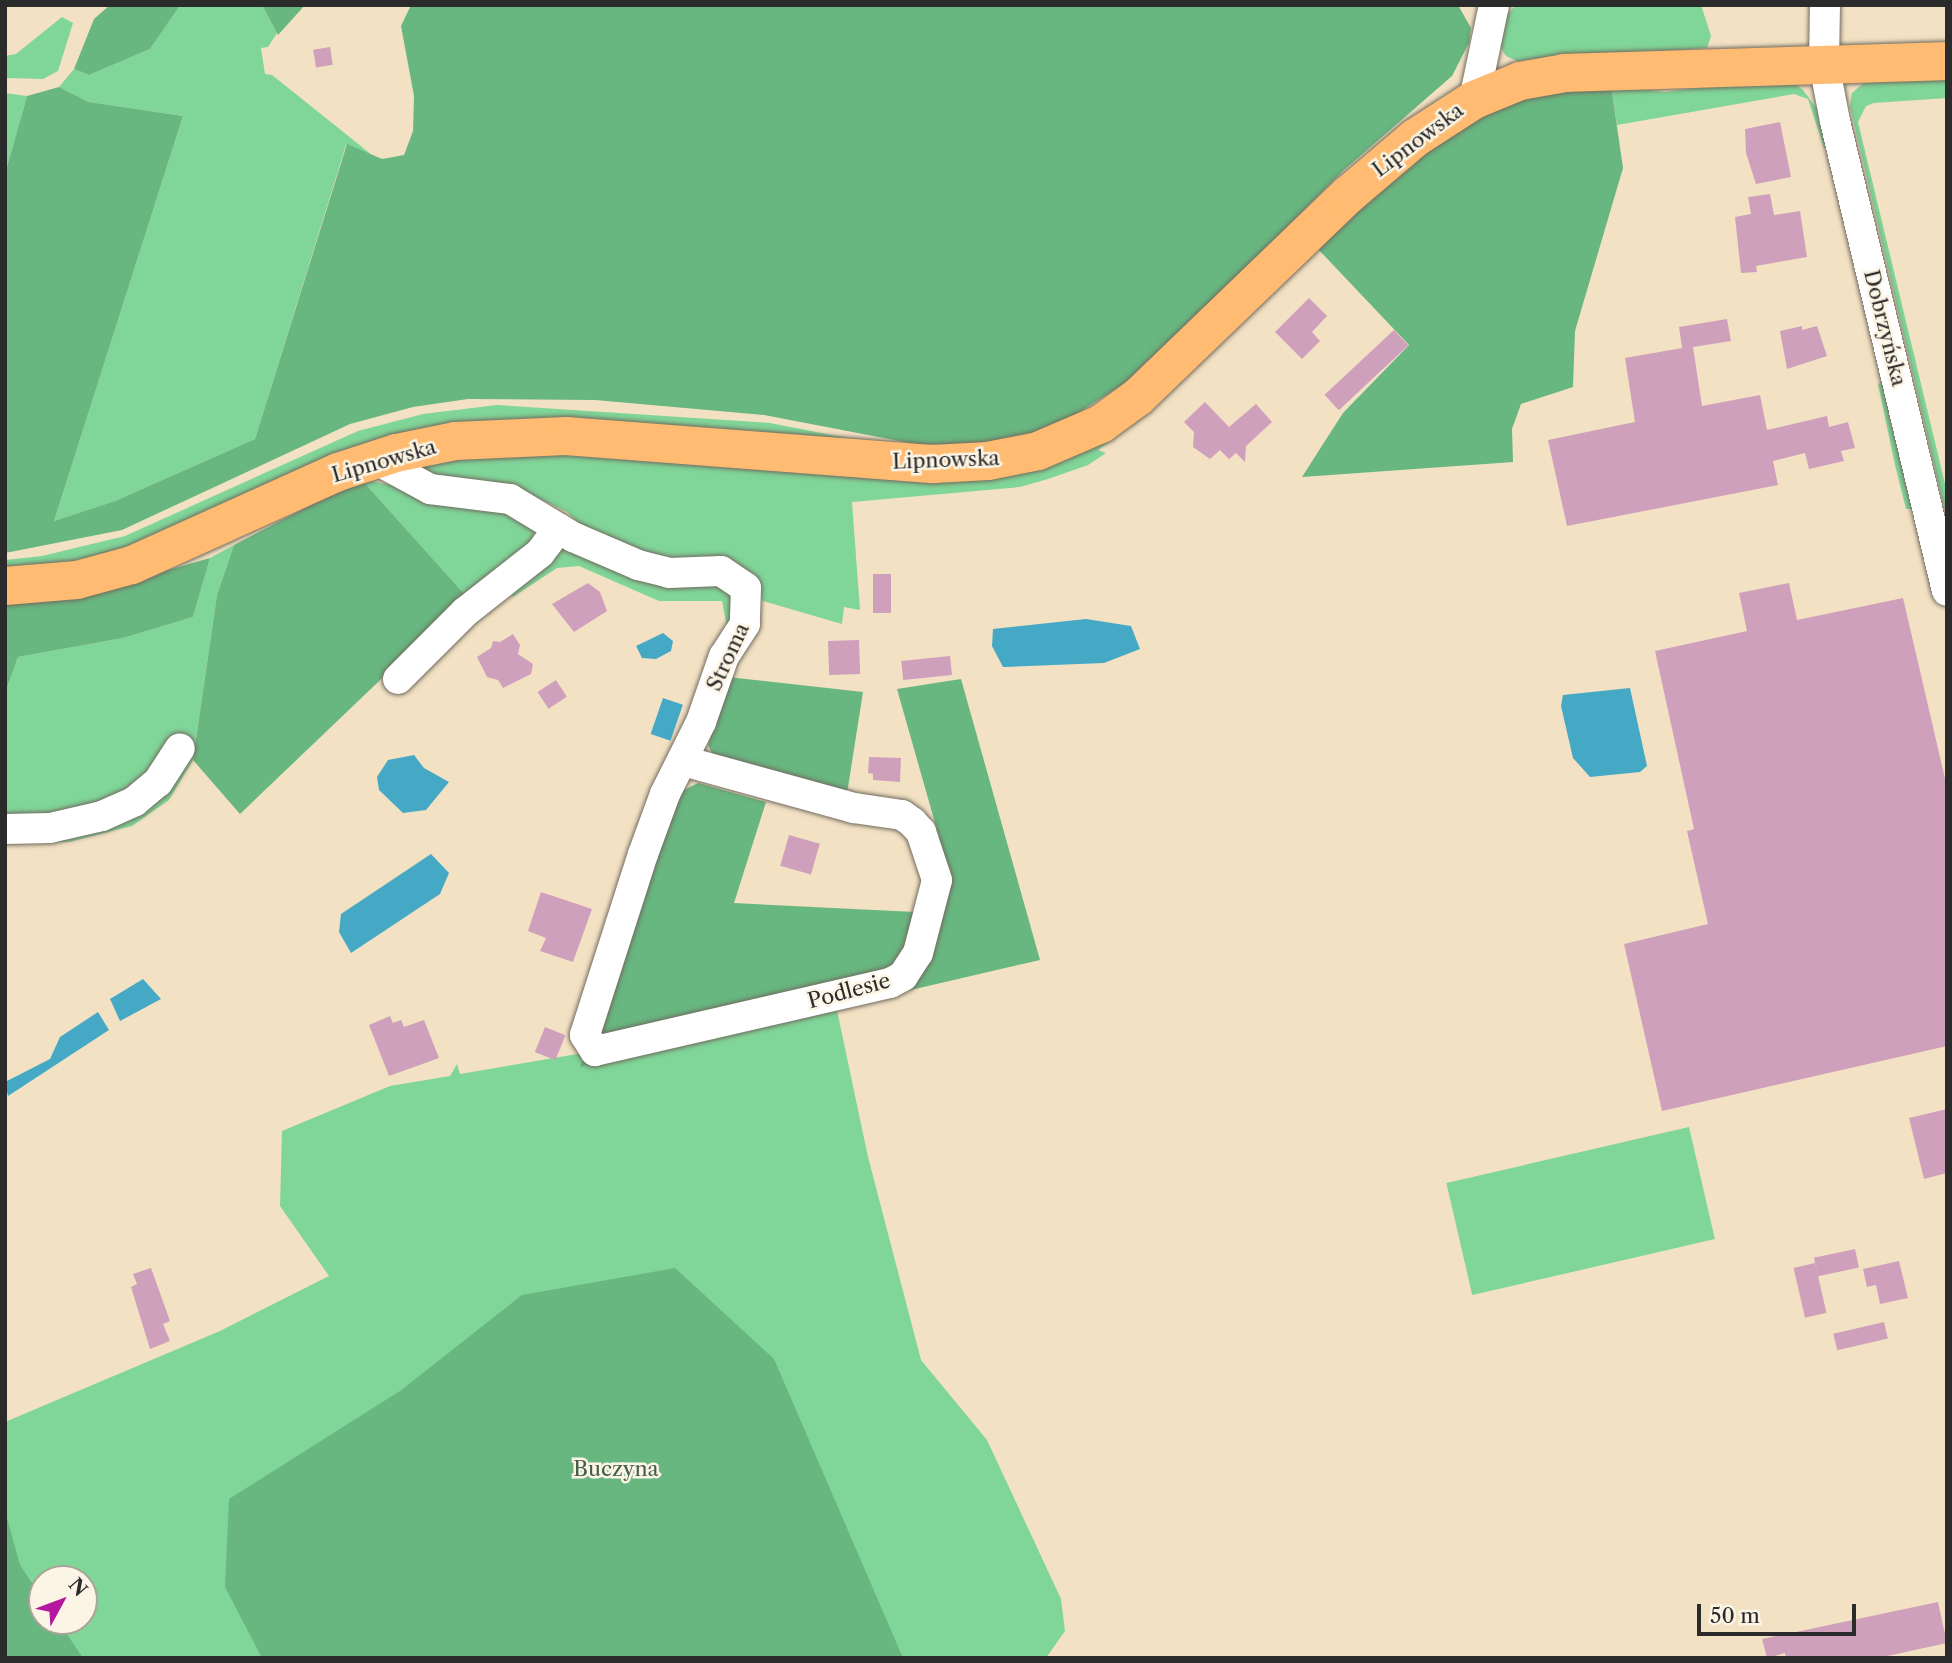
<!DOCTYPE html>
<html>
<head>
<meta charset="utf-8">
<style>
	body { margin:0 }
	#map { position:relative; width:1952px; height:1663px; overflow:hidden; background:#f3e1c3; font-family:"Libre Caslon Text",serif }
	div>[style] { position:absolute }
	.green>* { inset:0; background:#80d598; transform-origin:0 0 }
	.forest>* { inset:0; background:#68b680 }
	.water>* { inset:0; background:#45a9c5; transform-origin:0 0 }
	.building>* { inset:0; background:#cfa0bc; transform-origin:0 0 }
	.roads { filter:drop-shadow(0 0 2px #716b60) drop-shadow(0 0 2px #716b60) }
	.minor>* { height:30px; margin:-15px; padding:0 15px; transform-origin:15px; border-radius:15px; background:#fff }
	.major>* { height:38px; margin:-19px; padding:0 19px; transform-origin:19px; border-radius:19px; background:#febb71 }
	span { translate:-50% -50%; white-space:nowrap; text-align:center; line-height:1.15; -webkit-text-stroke:5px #fcf5e5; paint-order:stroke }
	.street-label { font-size:21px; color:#2b2b2b }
	.park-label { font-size:21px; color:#445e4c }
	.frame { position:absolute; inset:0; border:7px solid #2b2b2b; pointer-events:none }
	.north { position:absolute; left:28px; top:1565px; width:70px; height:70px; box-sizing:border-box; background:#fcf5e5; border:2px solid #a8a49b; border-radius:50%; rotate:49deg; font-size:19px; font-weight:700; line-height:28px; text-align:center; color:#2b2b2b }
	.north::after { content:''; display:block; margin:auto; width:24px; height:32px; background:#b5179e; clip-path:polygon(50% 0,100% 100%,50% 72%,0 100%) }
	.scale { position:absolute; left:1697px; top:1604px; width:159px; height:32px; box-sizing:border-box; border:4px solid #2b2b2b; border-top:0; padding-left:9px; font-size:21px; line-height:24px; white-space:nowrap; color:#2b2b2b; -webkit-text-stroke:5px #fcf5e5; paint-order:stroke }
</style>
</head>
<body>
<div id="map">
	<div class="green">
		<i style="clip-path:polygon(218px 5px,262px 5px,277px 33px,268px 47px,261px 48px,265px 74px,272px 75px,372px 155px,346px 145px,255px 439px,115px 501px,54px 521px,183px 116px,89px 102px,59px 87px,74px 69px,89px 75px,150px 49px,179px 7px)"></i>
		<i style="clip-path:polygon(1516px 5px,1701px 5px,1711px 36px,1707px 48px,1517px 61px,1506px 56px,1499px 45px,1505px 17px)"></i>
		<i style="clip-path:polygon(62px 17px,73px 23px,58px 71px,43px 79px,5px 78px,5px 56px,16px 54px)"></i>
		<i style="clip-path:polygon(1765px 79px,1795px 84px,1803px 90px,1818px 110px,1829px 146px,1824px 148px,1808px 99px,1794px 94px,1617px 125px,1611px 85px,1665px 92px)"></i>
		<i style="clip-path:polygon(1947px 79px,1947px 98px,1874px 103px,1866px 106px,1858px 122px,1947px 492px,1945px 510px,1850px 106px,1852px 93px,1866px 81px)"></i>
		<i style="clip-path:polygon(5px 93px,27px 96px,5px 174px)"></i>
		<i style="clip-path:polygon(1884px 381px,1914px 509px,1906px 509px,1895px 465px,1878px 384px)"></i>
		<i style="clip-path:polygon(497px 405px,770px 423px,904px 449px,577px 422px,140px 545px,66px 563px,5px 570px,5px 560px,42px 556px,125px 536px,358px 431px,423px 414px)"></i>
		<i style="clip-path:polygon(1145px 411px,1148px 414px,1098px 450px,1106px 453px,1088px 465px,1048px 479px,1020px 487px,852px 502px,860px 610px,844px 607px,842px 624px,763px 601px,753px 577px,732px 561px,671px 562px,582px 526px,567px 512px,520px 489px,425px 475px,419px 465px,451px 458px,549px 454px,826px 474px)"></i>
		<i style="clip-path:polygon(361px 479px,504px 508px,533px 525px,533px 540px,467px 597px)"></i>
		<i style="clip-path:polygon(556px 542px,727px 588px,739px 608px,727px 627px,722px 601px,659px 601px,579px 566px,557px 568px,513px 597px,507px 590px)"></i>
		<i style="clip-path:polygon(234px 545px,217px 595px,193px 760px,169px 800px,132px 826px,69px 842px,5px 843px,144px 784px,61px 816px,5px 818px,5px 693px,18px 657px,123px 638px,193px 617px,210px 558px)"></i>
		<i style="clip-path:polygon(evenodd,831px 982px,868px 1157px,921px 1360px,987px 1440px,1061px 1599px,1065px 1631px,1046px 1658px,5px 1658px,5px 1422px,220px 1331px,329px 1276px,280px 1206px,282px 1131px,390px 1086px,450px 1076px,457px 1064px,460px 1074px,583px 1053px,831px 982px,42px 1579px,84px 1579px,84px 1621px,42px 1621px,42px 1579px)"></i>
		<i style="left:1689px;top:1127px;width:115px;height:249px;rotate:77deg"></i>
	</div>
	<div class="forest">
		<i style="clip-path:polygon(110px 5px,218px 5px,179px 7px,150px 49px,89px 75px,74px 69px,94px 19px)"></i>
		<i style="clip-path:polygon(262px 5px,305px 5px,278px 35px)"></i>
		<i style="clip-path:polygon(411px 5px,1458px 5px,1471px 28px,1469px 43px,1452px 76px,1344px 170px,1139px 374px,1067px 420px,1028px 436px,977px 444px,915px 444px,764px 415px,595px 400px,468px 399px,413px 407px,350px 424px,122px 530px,5px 553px,5px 174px,27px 96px,59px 87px,89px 102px,183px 116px,54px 521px,115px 501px,255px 439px,347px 144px,382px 159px,404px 155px,413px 131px,414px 96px,401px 26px)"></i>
		<i style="clip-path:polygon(1611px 85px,1623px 168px,1575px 331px,1573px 387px,1521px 404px,1512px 429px,1513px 462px,1302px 477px,1343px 413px,1409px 345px,1317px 248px,1434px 142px,1519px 97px)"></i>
		<i style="clip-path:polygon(361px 479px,467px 597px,240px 814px,193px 760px,217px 595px,234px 545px)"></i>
		<i style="clip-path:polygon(210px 558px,193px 617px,123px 638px,18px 657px,5px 693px,5px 603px,109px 587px)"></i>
		<i style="clip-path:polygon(728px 677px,863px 692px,846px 800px,716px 761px,708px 745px)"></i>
		<i style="clip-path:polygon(961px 679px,1040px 960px,580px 1067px,678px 793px,698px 783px,766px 802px,734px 903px,915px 912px,924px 882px,914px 843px,939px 837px,897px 689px)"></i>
		<i style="clip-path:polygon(675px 1268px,774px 1359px,903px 1658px,262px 1658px,225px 1587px,229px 1499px,400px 1391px,522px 1295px)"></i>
		<i style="clip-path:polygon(5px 1511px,20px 1565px,42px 1598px,42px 1621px,58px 1621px,83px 1658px,5px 1658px)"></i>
	</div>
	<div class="water">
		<i style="clip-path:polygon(1086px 619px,1131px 626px,1140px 649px,1104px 663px,1003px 667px,992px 646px,993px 629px)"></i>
		<i style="clip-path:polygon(663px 633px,673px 641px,671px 651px,656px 659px,642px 658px,636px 646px)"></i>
		<i style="clip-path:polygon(1630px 688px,1647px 766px,1640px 772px,1590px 777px,1573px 758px,1561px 706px,1563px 695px)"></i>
		<i style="left:663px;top:698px;width:21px;height:38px;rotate:19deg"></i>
		<i style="clip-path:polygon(414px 755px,424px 768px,449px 782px,426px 810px,403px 813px,379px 790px,377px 777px,388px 760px)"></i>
		<i style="clip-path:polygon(431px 854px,449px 873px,440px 894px,351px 953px,339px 932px,341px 914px)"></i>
		<i style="clip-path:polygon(143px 979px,161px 999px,120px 1021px,110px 999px)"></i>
		<i style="clip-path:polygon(98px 1012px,109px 1030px,8px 1096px,5px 1082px,50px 1059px,60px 1037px)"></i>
	</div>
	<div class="building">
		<i style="left:330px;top:47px;width:18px;height:17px;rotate:81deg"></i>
		<i style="clip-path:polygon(1780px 122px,1791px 177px,1756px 184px,1746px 153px,1745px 129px)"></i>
		<i style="clip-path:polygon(1770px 194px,1774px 215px,1800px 211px,1807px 257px,1756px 266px,1757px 272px,1741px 273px,1735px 217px,1751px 214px,1748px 197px)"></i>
		<i style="clip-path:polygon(1309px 298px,1327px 316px,1312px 332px,1320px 341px,1302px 359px,1275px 332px)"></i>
		<i style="clip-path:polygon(1727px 319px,1731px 341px,1693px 347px,1702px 406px,1760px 395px,1767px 430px,1827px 416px,1829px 427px,1848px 422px,1855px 448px,1841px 451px,1844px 461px,1809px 469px,1805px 453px,1773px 461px,1778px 485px,1567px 526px,1548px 440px,1635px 422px,1625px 358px,1682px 348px,1679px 327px)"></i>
		<i style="clip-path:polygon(1802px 326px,1802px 330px,1817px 326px,1827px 356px,1787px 369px,1780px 331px)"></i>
		<i style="left:1394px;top:330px;width:21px;height:95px;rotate:47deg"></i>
		<i style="clip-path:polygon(1205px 402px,1229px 427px,1256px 404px,1272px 422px,1246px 446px,1245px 462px,1236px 453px,1229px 459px,1220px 450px,1210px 459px,1193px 447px,1194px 432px,1184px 422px)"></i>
		<i style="left:873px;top:574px;width:18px;height:39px"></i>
		<i style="clip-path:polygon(588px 583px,600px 592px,607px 611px,574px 632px,552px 604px)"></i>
		<i style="clip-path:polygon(1789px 583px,1797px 620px,1903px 598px,1947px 787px,1947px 1046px,1662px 1111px,1624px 944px,1708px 924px,1687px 831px,1694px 829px,1655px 651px,1747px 631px,1739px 593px)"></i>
		<i style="clip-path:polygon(513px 634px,520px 645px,518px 654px,533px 664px,531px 674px,503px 688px,498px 680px,487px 677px,477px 657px,491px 648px,493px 641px,500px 642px)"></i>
		<i style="left:859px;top:640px;width:34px;height:31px;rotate:88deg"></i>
		<i style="left:950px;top:656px;width:19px;height:49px;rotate:84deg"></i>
		<i style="left:556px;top:680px;width:20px;height:22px;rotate:57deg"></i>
		<i style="clip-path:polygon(869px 757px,901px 758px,900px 782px,873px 780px,873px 774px,868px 773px)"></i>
		<i style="left:789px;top:835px;width:32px;height:32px;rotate:16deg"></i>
		<i style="clip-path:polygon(541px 892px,592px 909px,573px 962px,540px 951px,546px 938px,528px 931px)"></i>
		<i style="clip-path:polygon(390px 1016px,393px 1023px,401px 1020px,404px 1027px,424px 1020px,439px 1058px,389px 1076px,369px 1025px)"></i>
		<i style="left:545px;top:1027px;width:22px;height:27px;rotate:22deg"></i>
		<i style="clip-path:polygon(1947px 1109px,1947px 1173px,1924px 1179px,1909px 1118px)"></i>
		<i style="left:1855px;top:1249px;width:19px;height:42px;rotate:78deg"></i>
		<i style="clip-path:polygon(1899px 1261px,1908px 1298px,1880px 1304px,1876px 1285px,1867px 1287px,1863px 1269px)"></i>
		<i style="left:1815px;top:1263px;width:51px;height:22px;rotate:77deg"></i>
		<i style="clip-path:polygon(151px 1268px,170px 1321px,163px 1324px,170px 1341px,150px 1349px,131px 1287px,137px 1284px,133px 1274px)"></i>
		<i style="left:1884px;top:1322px;width:17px;height:52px;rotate:77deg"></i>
		<i style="clip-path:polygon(1938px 1602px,1947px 1643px,1878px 1658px,1786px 1658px,1785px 1653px,1767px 1658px,1762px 1639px)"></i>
	</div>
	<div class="roads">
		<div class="minor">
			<i style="left:1825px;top:5px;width:59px;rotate:91deg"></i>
			<i style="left:1824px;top:64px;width:58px;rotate:79.1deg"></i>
			<i style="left:1835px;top:121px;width:483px;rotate:76.6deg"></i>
			<i style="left:1474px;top:100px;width:97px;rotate:-78.1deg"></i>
			<i style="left:375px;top:459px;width:63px;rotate:28.6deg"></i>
			<i style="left:430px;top:489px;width:81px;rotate:7.1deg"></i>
			<i style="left:510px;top:499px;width:74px;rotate:31.1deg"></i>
			<i style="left:573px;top:537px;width:71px;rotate:23.3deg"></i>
			<i style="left:638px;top:565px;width:32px;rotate:14deg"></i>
			<i style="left:669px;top:573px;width:52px;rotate:-2.2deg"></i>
			<i style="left:721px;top:571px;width:30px;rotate:34deg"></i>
			<i style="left:746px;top:588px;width:36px;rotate:92deg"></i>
			<i style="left:745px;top:624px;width:38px;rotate:123deg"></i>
			<i style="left:724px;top:656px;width:70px;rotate:109.2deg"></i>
			<i style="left:701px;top:722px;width:80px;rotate:116.6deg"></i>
			<i style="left:665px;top:794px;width:64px;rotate:110.1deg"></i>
			<i style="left:643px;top:854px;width:190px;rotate:107.8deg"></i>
			<i style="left:585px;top:1035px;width:19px;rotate:58deg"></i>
			<i style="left:595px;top:1051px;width:303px;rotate:-13deg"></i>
			<i style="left:890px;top:983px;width:15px;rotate:-28deg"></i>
			<i style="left:903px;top:976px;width:27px;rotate:-57deg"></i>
			<i style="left:918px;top:953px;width:75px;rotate:-75.4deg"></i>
			<i style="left:937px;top:880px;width:51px;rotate:-108.4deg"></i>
			<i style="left:921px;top:832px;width:13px;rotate:-132deg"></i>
			<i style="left:912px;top:822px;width:12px;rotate:-145deg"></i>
			<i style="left:902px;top:815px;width:49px;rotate:-171.7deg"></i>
			<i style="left:854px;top:808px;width:177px;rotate:-164.6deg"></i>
			<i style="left:398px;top:679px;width:95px;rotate:-45deg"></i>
			<i style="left:465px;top:612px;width:95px;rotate:-38.2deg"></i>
			<i style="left:540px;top:553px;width:31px;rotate:-53deg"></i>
			<i style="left:5px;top:829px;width:45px;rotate:-1.3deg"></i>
			<i style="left:50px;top:828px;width:53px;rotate:-13deg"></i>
			<i style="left:102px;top:816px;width:36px;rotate:-24deg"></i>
			<i style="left:135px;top:801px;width:30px;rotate:-40deg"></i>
			<i style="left:158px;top:782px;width:40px;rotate:-57.1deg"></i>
		</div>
		<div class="major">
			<i style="left:5px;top:586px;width:72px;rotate:-4.8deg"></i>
			<i style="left:77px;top:580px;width:57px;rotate:-15.3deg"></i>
			<i style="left:132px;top:565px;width:226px;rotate:-24.3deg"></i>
			<i style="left:338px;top:472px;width:61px;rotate:-18.1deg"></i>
			<i style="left:396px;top:453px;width:60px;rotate:-11.5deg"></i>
			<i style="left:455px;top:441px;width:111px;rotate:-2.6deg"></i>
			<i style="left:566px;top:436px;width:369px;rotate:4.4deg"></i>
			<i style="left:934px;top:464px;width:54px;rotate:-3.2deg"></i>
			<i style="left:988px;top:461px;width:51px;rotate:-11.3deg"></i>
			<i style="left:1038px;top:451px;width:69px;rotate:-23.2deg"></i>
			<i style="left:1101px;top:424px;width:46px;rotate:-36.1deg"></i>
			<i style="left:1138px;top:397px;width:291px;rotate:-43.9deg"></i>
			<i style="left:1348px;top:195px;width:88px;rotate:-40.4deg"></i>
			<i style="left:1415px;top:138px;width:70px;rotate:-32.8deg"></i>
			<i style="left:1474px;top:100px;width:50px;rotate:-22.4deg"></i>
			<i style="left:1520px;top:81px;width:46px;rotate:-10.1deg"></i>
			<i style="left:1565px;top:73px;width:382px;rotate:-1.8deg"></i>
		</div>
	</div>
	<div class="street-label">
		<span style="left:1418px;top:140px;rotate:-37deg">Lipnowska</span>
		<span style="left:1885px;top:328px;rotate:76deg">Dobrzyńska</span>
		<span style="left:946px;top:460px;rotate:-2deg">Lipnowska</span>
		<span style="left:384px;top:461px;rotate:-16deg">Lipnowska</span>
		<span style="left:728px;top:657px;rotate:-65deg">Stroma</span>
		<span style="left:849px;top:991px;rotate:-15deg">Podlesie</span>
	</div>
	<div class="park-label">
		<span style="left:616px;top:1469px">Buczyna</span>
	</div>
	<div class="frame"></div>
	<div class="north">N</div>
	<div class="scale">50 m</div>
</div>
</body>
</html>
